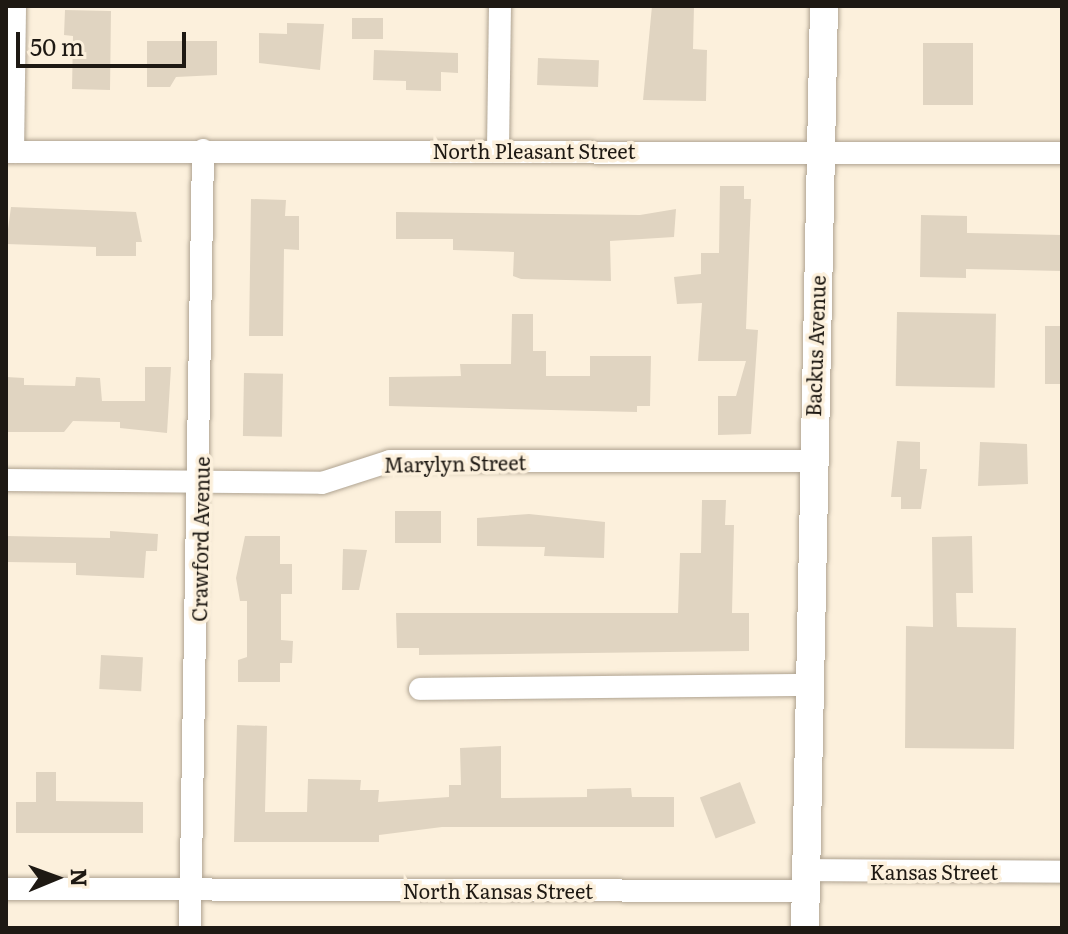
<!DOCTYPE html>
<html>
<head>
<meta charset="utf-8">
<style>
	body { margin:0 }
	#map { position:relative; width:1068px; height:934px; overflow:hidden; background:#fcf0dc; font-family:Literata,serif }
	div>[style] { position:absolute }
	.building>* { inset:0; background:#e0d4c1; transform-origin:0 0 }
	.roads { filter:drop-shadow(0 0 2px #afa391) drop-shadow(0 0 2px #afa391) }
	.minor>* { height:22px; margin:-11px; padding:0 11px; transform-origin:11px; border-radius:11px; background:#fff }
	.tertiary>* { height:28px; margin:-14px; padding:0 14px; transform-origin:14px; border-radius:14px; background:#fff }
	span { translate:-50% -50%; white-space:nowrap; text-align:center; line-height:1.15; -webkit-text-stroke:7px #fcf0dc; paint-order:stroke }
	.street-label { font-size:20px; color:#1e1913 }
	.frame { position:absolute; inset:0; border:8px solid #1e1913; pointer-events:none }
	.north { position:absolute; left:16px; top:838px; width:80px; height:80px; -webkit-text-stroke:6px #fcf0dc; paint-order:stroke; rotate:89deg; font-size:22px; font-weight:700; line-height:32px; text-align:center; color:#1e1913 }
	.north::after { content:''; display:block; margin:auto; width:28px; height:36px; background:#1e1913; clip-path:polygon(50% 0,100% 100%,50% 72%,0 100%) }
	.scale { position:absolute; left:16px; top:32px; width:170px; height:36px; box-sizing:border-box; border:4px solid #1e1913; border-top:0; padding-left:10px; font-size:24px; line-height:28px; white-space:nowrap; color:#1e1913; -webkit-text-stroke:6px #fcf0dc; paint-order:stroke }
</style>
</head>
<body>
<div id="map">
	<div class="building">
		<i style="clip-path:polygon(652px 6px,694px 6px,693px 49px,707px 50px,706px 101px,643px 100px)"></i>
		<i style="clip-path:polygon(65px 10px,111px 11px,110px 90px,72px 89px,73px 36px,64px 35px)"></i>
		<i style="left:352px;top:18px;width:31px;height:21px"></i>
		<i style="clip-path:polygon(287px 23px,324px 24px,320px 70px,259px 63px,259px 33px,287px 34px)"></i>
		<i style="clip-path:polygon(147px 41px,217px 41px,217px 75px,176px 77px,170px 87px,147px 87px)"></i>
		<i style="left:923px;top:43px;width:50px;height:62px"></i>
		<i style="clip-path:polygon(374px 50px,458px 53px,458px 73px,441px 72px,441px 91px,406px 90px,406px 81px,373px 80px)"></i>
		<i style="left:538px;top:58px;width:61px;height:27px;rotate:2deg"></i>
		<i style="clip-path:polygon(720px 186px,744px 186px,744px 199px,751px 199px,746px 329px,758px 330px,751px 434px,718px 435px,718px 396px,736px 396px,746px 361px,698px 361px,702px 303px,677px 304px,674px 277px,701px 274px,701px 253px,719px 253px)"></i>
		<i style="clip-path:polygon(251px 199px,286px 200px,285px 216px,299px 216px,299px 250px,284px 249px,283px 336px,249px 336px)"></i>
		<i style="clip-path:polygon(11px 207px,136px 212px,142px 242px,136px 242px,136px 256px,96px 256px,96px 247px,6px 244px)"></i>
		<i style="clip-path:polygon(676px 209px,674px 237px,610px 241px,611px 281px,521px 279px,513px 276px,514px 252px,453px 250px,453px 239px,396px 239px,396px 212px,640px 215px)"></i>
		<i style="clip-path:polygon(921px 215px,967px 216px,967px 233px,1062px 235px,1062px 271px,966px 269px,966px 278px,920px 277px)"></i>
		<i style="left:897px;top:312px;width:99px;height:74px;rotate:1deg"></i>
		<i style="clip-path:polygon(512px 314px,533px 314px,533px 351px,546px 351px,546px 376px,590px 376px,590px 356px,651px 356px,650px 406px,637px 406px,637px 412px,389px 406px,389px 377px,461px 376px,460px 364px,511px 364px)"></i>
		<i style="left:1045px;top:326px;width:17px;height:58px"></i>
		<i style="clip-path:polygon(145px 367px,171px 367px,167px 433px,120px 428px,120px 422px,73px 421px,64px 432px,6px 432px,6px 377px,24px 378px,24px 385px,75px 386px,76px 377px,100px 378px,102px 401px,145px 401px)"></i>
		<i style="left:244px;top:373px;width:39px;height:63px;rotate:1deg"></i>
		<i style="clip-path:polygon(897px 441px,920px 442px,920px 469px,927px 469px,921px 509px,901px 509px,901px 497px,891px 497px)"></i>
		<i style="clip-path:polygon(980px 442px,1027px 444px,1028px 484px,978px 486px)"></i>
		<i style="clip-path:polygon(702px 500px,726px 500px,725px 525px,734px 525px,732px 613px,749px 613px,749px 651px,419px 655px,419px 648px,397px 648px,396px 613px,678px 613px,680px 553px,701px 553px)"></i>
		<i style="left:395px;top:511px;width:46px;height:32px"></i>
		<i style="clip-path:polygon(529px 514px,605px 522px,604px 558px,544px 556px,545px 547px,477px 546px,477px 518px)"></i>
		<i style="clip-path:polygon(110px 531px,158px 534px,157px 551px,146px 551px,144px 578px,76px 575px,76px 563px,6px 562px,6px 536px,110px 538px)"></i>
		<i style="clip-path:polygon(245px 536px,280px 536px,280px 564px,292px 564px,292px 594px,281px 594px,281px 640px,293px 641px,292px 663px,280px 663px,280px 682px,238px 682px,238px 660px,247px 657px,247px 601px,240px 601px,236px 578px)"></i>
		<i style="clip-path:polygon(972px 536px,973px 593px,956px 593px,957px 627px,1016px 628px,1014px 749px,905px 748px,906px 626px,933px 627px,932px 537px)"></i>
		<i style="clip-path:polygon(343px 549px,367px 550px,359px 590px,342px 590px)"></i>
		<i style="left:101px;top:655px;width:42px;height:34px;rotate:3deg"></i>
		<i style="clip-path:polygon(237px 725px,267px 726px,265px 812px,307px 812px,308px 779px,361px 780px,360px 790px,379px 790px,378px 802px,449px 797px,449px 785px,461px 785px,460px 748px,501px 746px,501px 798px,587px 797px,587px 789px,631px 788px,632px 797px,674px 797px,674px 827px,442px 827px,379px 835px,379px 842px,234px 842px)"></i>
		<i style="clip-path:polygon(36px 772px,56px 772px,56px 801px,143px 802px,143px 833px,16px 833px,16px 802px,36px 802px)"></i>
		<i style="left:740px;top:782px;width:44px;height:43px;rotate:69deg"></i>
	</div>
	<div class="roads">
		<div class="minor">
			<i style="left:498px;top:149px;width:143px;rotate:-89.2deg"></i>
			<i style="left:6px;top:152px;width:1056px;rotate:0.05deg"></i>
			<i style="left:13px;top:152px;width:146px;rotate:-89.2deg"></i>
			<i style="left:6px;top:480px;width:316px;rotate:0.5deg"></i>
			<i style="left:322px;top:483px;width:71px;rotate:-17.9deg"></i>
			<i style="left:390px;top:461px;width:422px"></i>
			<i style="left:420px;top:689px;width:388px;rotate:-0.6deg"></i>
			<i style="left:805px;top:870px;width:257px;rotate:0.4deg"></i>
			<i style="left:6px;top:889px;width:799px;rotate:0.14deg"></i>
			<i style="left:190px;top:928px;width:778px;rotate:-89.04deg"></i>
		</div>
		<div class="tertiary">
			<i style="left:805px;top:928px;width:922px;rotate:-88.82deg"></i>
		</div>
	</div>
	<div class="street-label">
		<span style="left:534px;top:150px">North Pleasant Street</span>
		<span style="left:815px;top:346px;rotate:-88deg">Backus Avenue</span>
		<span style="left:455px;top:463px;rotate:-1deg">Marylyn Street</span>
		<span style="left:200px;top:539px;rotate:-89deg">Crawford Avenue</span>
		<span style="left:934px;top:871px">Kansas Street</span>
		<span style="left:498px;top:890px">North Kansas Street</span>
	</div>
	<div class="frame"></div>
	<div class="north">N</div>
	<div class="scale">50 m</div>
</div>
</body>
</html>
